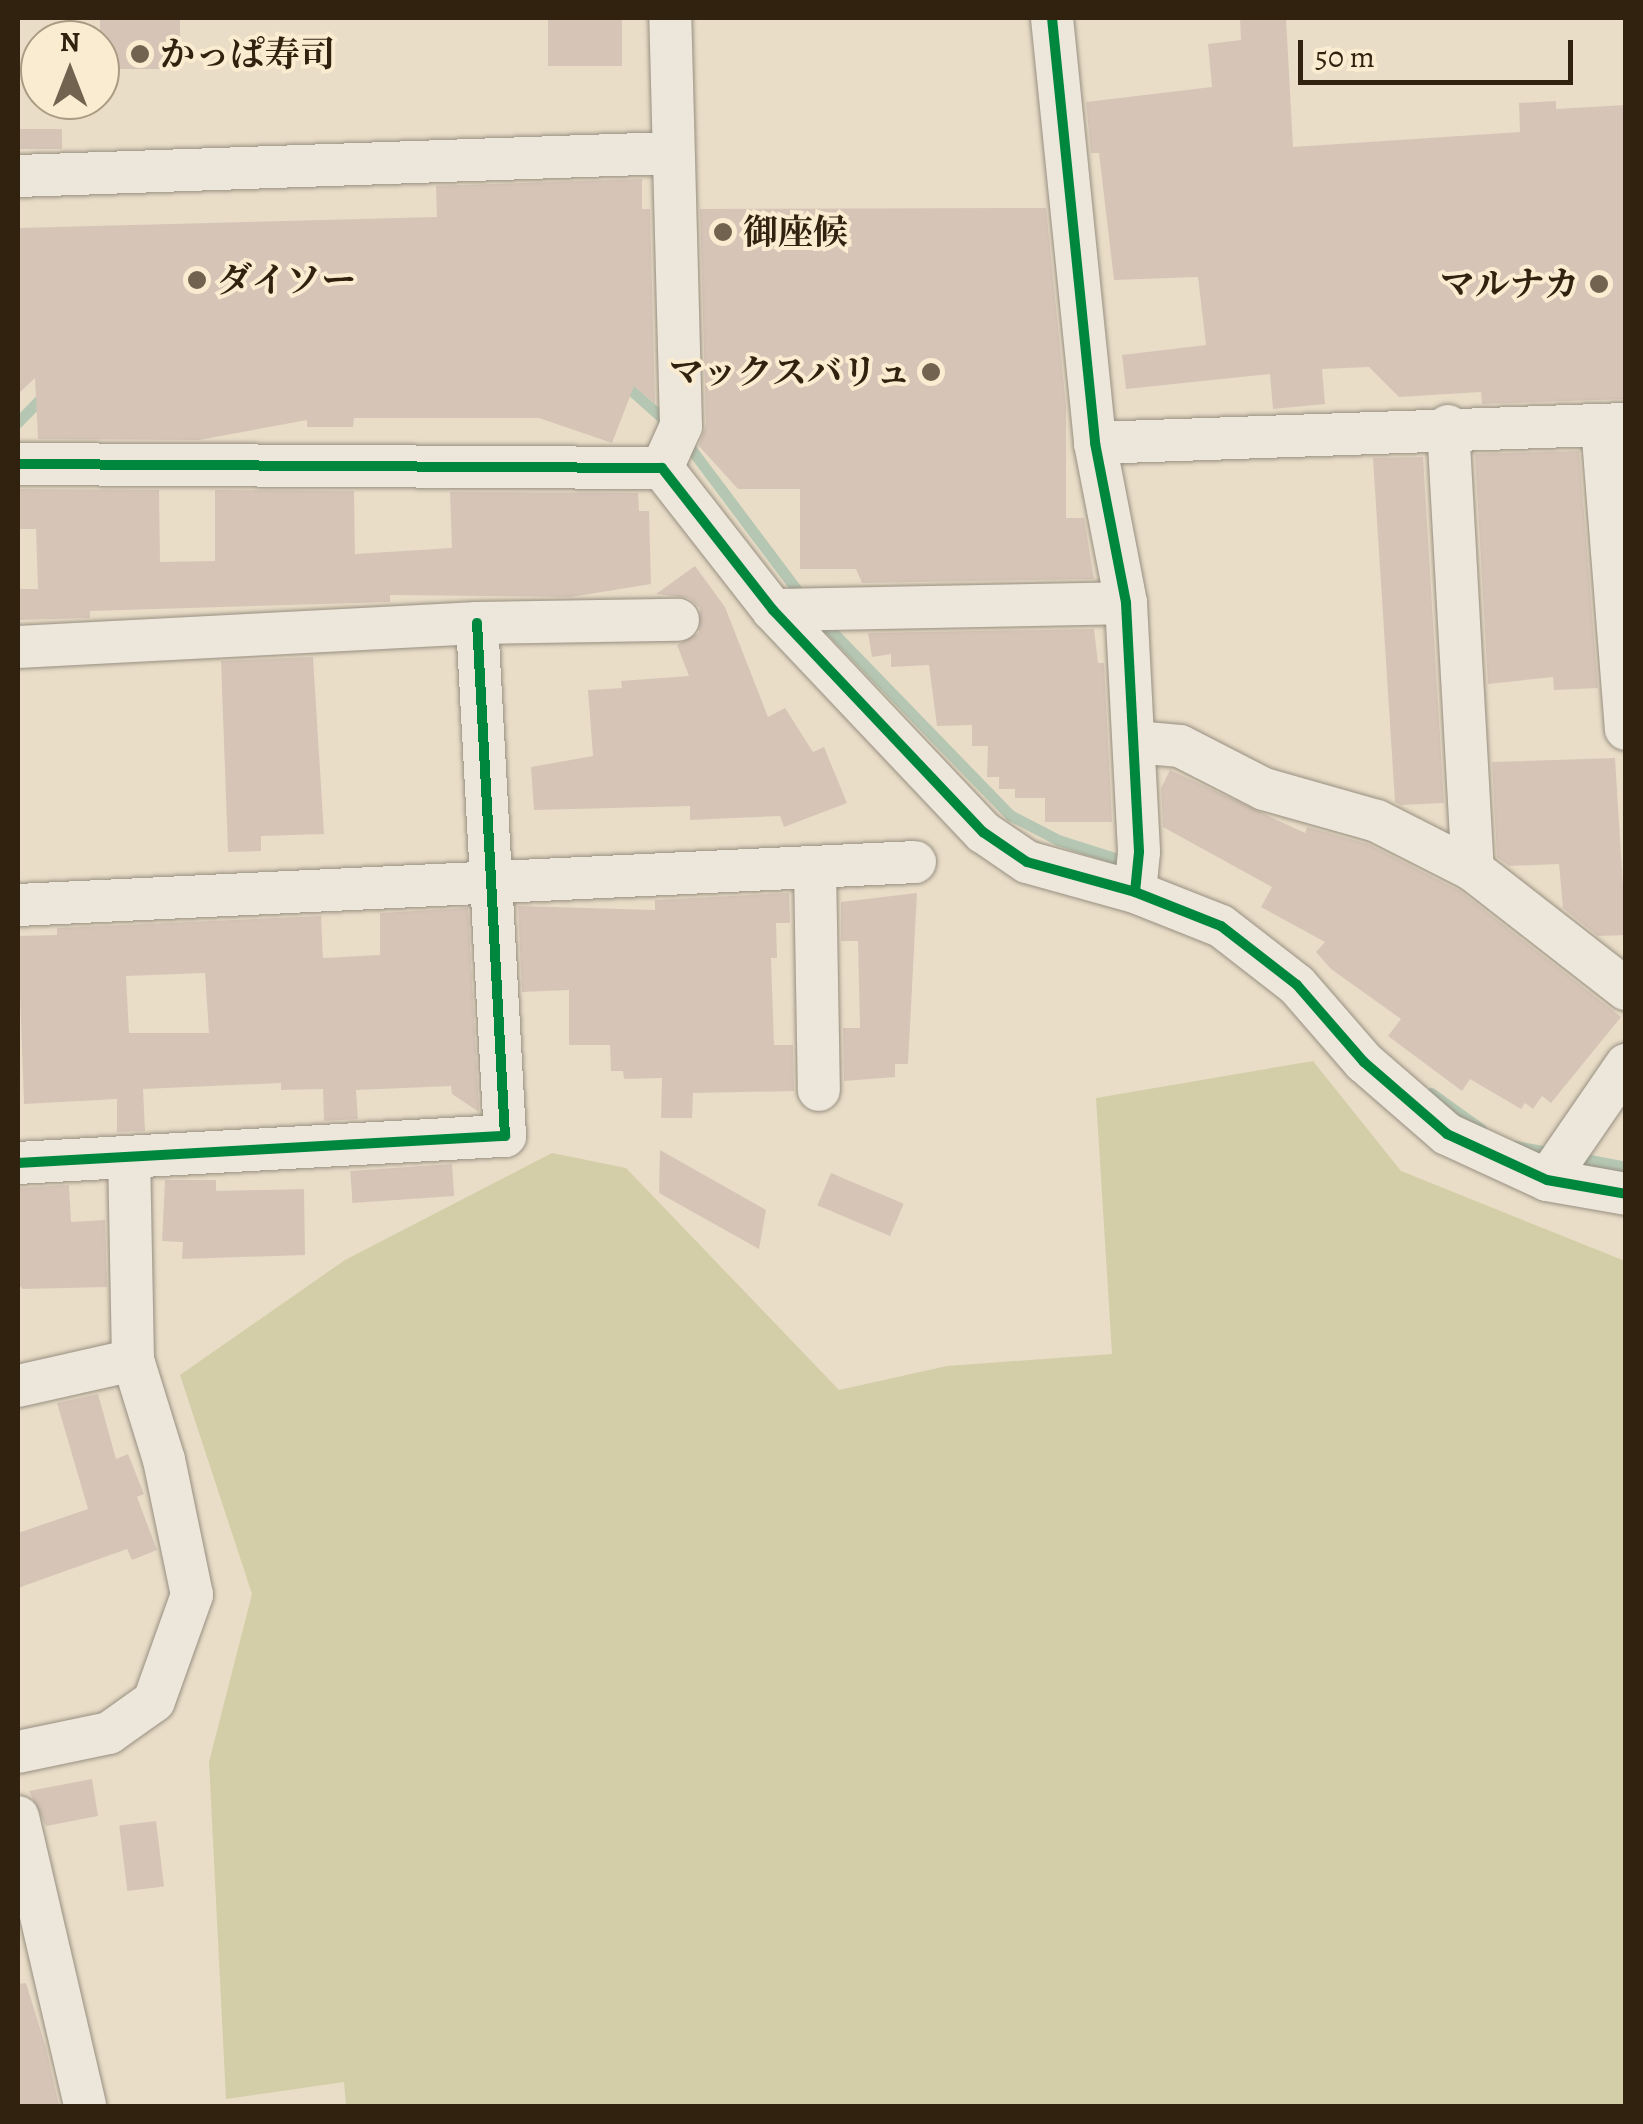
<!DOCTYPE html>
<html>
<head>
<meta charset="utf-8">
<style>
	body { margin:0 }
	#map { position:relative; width:1643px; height:2124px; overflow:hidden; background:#e9ddc7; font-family:Alegreya,"Noto Serif JP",serif }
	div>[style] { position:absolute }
	.green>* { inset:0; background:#d3cea7 }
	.stream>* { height:11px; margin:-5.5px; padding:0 5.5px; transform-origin:5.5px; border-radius:5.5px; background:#b5c7b2 }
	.building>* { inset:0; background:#d6c5b7; transform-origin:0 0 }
	.roads { filter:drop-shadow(0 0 2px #988f81) drop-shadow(0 0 2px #988f81) }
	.minor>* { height:42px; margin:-21px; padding:0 21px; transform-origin:21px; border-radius:21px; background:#ece6db }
	.cycleway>* { height:10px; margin:-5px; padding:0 5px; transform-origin:5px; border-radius:5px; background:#00873e }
	.dots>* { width:28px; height:28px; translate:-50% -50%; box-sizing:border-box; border:5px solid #faecd1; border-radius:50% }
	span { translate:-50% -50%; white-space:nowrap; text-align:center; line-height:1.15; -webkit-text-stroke:8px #faecd1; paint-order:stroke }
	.poi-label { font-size:35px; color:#312210; font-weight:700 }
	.left { translate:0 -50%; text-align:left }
	.right { translate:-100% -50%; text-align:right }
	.frame { position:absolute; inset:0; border:20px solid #312210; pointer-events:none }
	.north { position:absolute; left:20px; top:20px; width:100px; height:100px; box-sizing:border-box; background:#faecd1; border:2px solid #aa9b84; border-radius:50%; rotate:0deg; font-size:28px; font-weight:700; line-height:40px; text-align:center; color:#312210 }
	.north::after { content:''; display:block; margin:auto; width:35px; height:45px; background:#716350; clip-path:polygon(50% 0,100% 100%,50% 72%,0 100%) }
	.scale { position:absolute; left:1298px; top:40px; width:275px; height:45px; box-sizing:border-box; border:5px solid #312210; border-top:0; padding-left:12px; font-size:30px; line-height:35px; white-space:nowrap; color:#312210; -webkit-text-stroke:8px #faecd1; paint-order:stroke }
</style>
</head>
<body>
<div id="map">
	<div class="green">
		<i style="clip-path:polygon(1313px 1061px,1401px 1171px,1625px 1261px,1625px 2106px,346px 2106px,344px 2082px,226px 2099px,209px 1762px,252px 1594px,180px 1375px,345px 1260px,552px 1153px,626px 1168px,839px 1390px,947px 1366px,1112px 1354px,1096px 1098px)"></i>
	</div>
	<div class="stream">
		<i style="left:623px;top:383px;width:62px;rotate:41.7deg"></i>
		<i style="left:18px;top:422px;width:40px;rotate:-46deg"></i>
		<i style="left:685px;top:441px;width:196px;rotate:53.1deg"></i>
		<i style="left:821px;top:620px;width:272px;rotate:45.9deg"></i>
		<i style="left:1010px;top:815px;width:54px;rotate:27.5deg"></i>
		<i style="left:1058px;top:840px;width:76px;rotate:17.7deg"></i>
		<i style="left:1431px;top:1093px;width:62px;rotate:35.8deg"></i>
		<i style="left:1515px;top:1146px;width:41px;rotate:9.9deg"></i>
		<i style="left:1574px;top:1157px;width:53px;rotate:10.9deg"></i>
	</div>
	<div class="building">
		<i style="left:100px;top:18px;width:80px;height:51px"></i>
		<i style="left:548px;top:18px;width:74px;height:48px"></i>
		<i style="clip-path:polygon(1240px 18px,1286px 18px,1293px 147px,1520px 132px,1519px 103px,1556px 101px,1556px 109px,1626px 105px,1626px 399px,1482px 404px,1481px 392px,1399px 397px,1369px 367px,1322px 369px,1325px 404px,1273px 409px,1270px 374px,1126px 389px,1122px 355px,1206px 345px,1198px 277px,1114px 280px,1099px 153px,1091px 153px,1086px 102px,1212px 87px,1208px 44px,1241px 40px)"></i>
		<i style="left:62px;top:129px;width:20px;height:44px;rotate:90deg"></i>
		<i style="clip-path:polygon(642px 179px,642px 209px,650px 209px,655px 404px,634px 386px,612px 443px,539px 418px,354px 418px,353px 427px,307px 427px,307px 420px,199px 440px,38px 439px,35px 378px,18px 394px,18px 228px,437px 217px,436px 186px)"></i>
		<i style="clip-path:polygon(1046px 208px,1066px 406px,1066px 518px,1084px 518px,1094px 579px,862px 583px,856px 569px,800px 569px,800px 489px,738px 489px,699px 446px,706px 425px,700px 209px)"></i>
		<i style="clip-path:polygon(1579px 451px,1598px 688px,1554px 690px,1553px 677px,1488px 684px,1475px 454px)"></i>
		<i style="clip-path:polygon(1423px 457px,1444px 803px,1401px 805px,1395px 802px,1373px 458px)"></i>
		<i style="clip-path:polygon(18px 489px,159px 490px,160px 562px,215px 561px,215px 490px,354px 491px,355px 554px,452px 548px,450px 492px,638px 493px,639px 511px,649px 511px,651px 584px,571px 597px,390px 595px,390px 602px,90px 611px,90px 618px,18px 620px,18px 589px,38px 589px,36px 529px,18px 529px)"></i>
		<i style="clip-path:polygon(695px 566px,725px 607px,768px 717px,785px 708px,813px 752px,824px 747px,847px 803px,784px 827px,780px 816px,690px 820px,690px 806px,534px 810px,531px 767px,593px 756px,588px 690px,622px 688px,621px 681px,689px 676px,677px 645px,699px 633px,700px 608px,689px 598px,656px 594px)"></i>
		<i style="clip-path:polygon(1094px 629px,1098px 663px,1104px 663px,1112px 822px,1045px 822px,1045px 798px,1015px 798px,1015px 789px,999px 789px,999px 777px,987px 777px,988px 746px,972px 746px,972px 725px,937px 726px,929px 665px,891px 667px,891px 654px,872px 657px,868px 633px)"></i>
		<i style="clip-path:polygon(313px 657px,324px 834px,261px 836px,261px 851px,228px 852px,221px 661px)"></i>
		<i style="clip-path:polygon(1615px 758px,1626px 935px,1598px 936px,1563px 908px,1559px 864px,1509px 866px,1497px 857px,1492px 762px)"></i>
		<i style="clip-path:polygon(1170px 770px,1305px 833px,1307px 827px,1368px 844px,1460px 891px,1621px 1017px,1551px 1103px,1542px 1096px,1533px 1109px,1525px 1103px,1521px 1109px,1470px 1079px,1462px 1091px,1388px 1036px,1401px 1019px,1331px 969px,1316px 952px,1325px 942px,1261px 907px,1272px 887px,1163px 827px,1161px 788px)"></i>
		<i style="clip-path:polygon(789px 893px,790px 923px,776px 923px,777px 958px,771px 958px,774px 1045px,793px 1045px,794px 1091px,693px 1093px,692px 1118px,661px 1118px,662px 1078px,624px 1079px,623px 1071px,611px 1071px,610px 1045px,569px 1045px,569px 990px,522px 992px,518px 906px,655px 910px,655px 900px)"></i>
		<i style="clip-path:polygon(917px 893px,908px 1064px,895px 1064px,895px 1077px,844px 1081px,843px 1028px,860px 1028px,858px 941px,841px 941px,841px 902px)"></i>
		<i style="clip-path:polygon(evenodd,468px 908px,479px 1112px,452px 1094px,451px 1086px,356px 1090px,358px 1119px,324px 1121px,323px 1089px,281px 1090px,281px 1083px,143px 1089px,145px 1131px,117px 1132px,117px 1099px,24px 1104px,18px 936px,57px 935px,57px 928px,321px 916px,323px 958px,380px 955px,380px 913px,468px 908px,205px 973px,209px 1033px,129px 1033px,126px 976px,205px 973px)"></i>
		<i style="clip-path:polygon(660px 1150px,766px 1210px,759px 1249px,659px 1193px)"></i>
		<i style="left:452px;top:1164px;width:32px;height:102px;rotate:86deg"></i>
		<i style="left:831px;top:1173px;width:79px;height:35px;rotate:23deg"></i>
		<i style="clip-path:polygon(165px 1180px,216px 1180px,216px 1191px,304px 1189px,305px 1255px,182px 1259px,183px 1242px,162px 1241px)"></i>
		<i style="clip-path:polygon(69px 1185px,71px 1222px,105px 1220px,107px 1287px,23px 1289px,18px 1284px,18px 1188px)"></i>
		<i style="clip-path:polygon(98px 1394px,116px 1459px,128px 1454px,144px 1494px,137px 1497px,157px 1550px,132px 1560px,127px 1549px,18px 1588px,18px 1533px,88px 1509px,57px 1403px)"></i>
		<i style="clip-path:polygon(92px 1779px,98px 1816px,46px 1826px,29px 1791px)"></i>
		<i style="left:156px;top:1821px;width:66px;height:37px;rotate:83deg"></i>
		<i style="clip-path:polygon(26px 1983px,46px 2048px,59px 2106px,18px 2106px,18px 1984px)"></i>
	</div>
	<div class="roads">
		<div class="minor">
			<i style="left:1052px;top:18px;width:427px;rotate:84.2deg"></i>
			<i style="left:1095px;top:443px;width:163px;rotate:79deg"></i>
			<i style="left:1126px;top:603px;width:249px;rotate:87deg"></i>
			<i style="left:1139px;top:852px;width:40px;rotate:95.7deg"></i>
			<i style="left:18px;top:176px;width:652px;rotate:-2.02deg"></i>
			<i style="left:1602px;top:425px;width:305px;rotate:85.5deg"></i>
			<i style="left:1448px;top:426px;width:445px;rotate:86.8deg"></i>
			<i style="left:1095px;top:443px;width:531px;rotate:-2.05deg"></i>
			<i style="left:18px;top:464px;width:644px;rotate:0.36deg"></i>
			<i style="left:662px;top:468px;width:180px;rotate:52deg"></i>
			<i style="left:773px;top:610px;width:306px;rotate:46.6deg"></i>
			<i style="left:983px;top:832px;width:53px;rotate:34.3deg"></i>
			<i style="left:1027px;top:862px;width:112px;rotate:15.5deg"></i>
			<i style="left:1135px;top:892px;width:92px;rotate:21.6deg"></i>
			<i style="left:1221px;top:926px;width:96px;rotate:37.8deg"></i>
			<i style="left:1297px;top:985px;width:102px;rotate:49deg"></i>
			<i style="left:1364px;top:1062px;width:110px;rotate:40.9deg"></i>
			<i style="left:1447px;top:1134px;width:110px;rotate:24.7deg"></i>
			<i style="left:1547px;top:1180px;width:80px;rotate:10deg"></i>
			<i style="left:662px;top:468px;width:46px;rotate:-65.7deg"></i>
			<i style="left:681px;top:426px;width:408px;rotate:-91.5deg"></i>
			<i style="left:773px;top:610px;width:353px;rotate:-1.1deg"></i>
			<i style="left:18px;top:647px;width:460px;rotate:-3deg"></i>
			<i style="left:477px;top:623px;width:201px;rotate:-0.9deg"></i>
			<i style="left:1135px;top:742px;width:45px;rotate:5.1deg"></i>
			<i style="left:1180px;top:746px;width:94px;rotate:27.1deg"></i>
			<i style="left:1264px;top:789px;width:117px;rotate:15.8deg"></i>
			<i style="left:1377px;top:821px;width:108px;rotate:27deg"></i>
			<i style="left:1473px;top:870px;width:194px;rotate:37.9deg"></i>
			<i style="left:815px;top:868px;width:222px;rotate:89deg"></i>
			<i style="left:18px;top:905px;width:898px;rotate:-2.74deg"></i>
			<i style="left:18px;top:1163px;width:488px;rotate:-3.2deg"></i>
			<i style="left:505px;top:1136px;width:514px;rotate:-93.12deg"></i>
			<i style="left:1547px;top:1180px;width:140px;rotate:-55.5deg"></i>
			<i style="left:18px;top:1386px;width:118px;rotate:-12.7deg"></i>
			<i style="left:133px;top:1360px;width:201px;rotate:-91.1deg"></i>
			<i style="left:18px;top:1752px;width:93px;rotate:-11.8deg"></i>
			<i style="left:109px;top:1733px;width:55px;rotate:-35.4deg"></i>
			<i style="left:154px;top:1701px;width:113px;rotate:-70.3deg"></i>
			<i style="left:192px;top:1595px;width:138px;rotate:-101.7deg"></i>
			<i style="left:164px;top:1460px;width:105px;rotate:-107.2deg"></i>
			<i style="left:18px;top:1817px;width:297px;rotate:76.9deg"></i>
		</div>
	</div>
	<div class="cycleway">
		<i style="left:1052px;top:18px;width:427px;rotate:84.2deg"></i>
		<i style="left:1095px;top:443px;width:163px;rotate:79deg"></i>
		<i style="left:1126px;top:603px;width:249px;rotate:87deg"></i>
		<i style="left:1139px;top:852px;width:40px;rotate:95.7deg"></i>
		<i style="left:18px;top:464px;width:644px;rotate:0.36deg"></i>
		<i style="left:662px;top:468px;width:180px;rotate:52deg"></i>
		<i style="left:773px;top:610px;width:306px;rotate:46.6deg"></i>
		<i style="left:983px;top:832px;width:53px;rotate:34.3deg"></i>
		<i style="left:1027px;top:862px;width:112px;rotate:15.5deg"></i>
		<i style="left:1135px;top:892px;width:92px;rotate:21.6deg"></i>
		<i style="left:1221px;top:926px;width:96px;rotate:37.8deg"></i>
		<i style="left:1297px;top:985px;width:102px;rotate:49deg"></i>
		<i style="left:1364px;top:1062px;width:110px;rotate:40.9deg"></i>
		<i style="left:1447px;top:1134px;width:110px;rotate:24.7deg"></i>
		<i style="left:1547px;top:1180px;width:80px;rotate:10deg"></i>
		<i style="left:18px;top:1163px;width:488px;rotate:-3.2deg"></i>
		<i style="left:505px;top:1136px;width:514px;rotate:-93.12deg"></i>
	</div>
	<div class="dots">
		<i style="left:140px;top:54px;background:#716350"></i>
		<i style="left:723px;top:232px;background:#716350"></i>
		<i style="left:197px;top:280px;background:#716350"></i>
		<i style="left:1599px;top:284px;background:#716350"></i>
		<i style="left:931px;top:372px;background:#716350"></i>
	</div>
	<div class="poi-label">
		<span class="left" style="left:160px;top:54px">かっぱ寿司</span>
		<span class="left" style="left:743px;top:232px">御座候</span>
		<span class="left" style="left:217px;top:280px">ダイソー</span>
		<span class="right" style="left:1579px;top:284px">マルナカ</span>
		<span class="right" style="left:911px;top:372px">マックスバリュ</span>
	</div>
	<div class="frame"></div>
	<div class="north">N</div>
	<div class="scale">50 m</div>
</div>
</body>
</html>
